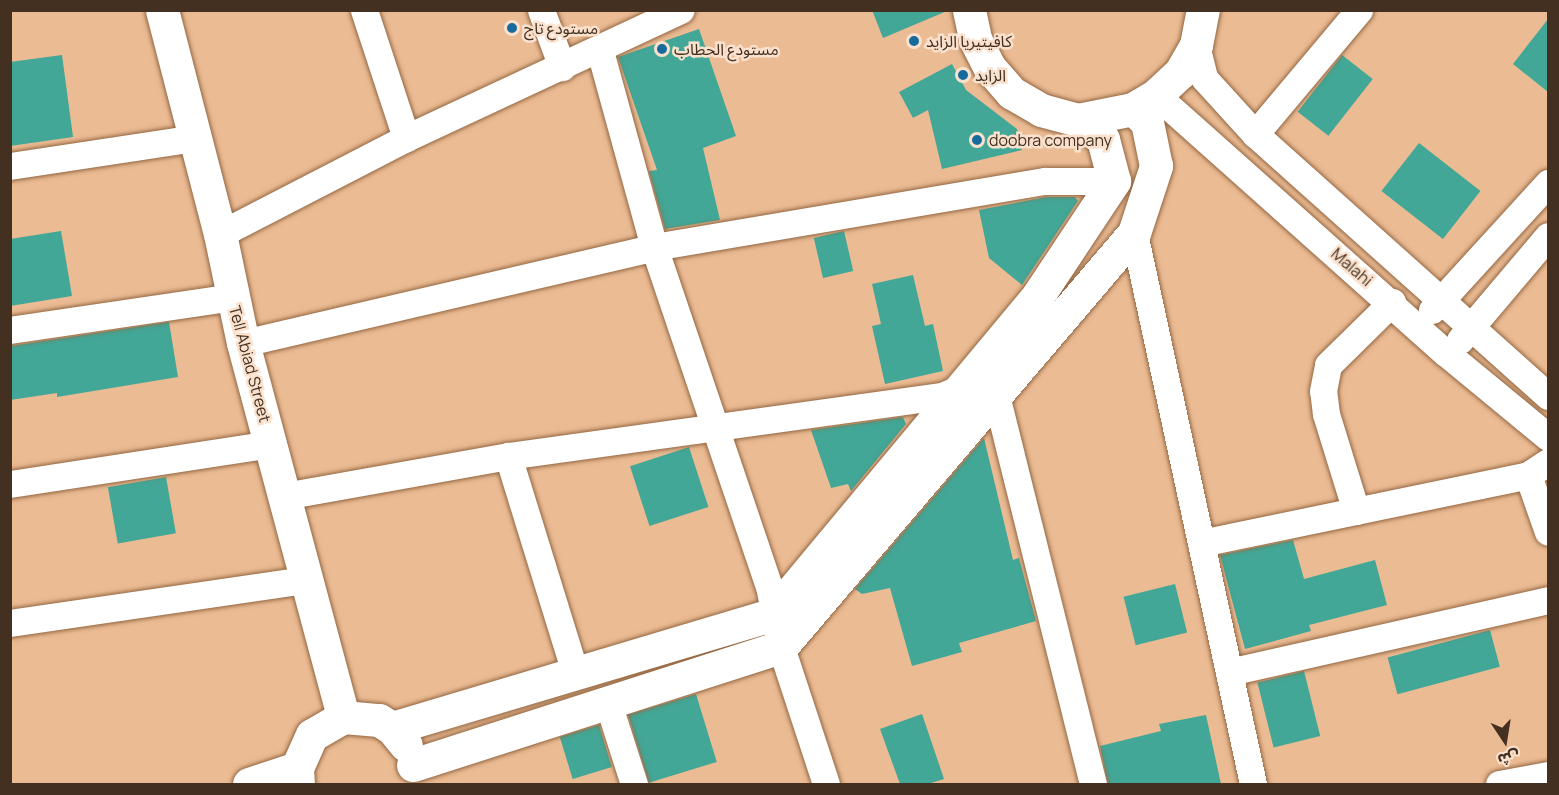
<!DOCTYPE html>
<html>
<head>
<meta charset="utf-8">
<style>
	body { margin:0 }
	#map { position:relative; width:1559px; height:795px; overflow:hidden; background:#ebbb93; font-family:Manrope,"Noto Sans Arabic",sans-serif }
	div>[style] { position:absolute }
	.building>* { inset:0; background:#42a797; transform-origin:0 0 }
	.roads { filter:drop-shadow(0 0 2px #936742) drop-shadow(0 0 2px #936742) }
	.minor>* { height:27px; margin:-13.5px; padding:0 13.5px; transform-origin:13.5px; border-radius:13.5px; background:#fff }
	.major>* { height:33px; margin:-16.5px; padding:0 16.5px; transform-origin:16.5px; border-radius:16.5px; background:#fff }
	.dots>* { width:16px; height:16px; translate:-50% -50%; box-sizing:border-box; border:3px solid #fae1cd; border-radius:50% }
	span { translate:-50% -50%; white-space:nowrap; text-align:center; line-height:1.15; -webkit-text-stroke:5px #fae1cd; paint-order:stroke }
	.poi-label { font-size:16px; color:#433020 }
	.left { translate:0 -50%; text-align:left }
	.street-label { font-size:16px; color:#433020 }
	.frame { position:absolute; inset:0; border:12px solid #433020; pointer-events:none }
	.north { position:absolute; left:1475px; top:711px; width:60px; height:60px; -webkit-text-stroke:4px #fae1cd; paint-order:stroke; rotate:168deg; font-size:16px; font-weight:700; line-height:24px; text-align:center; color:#433020 }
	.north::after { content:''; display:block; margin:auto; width:21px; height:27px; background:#433020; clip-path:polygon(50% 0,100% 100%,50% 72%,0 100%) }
</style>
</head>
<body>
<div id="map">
	<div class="building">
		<i style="clip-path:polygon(872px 10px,947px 10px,947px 11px,883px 38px)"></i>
		<i style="clip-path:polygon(1548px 19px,1548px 92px,1513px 64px)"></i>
		<i style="clip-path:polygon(699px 29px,736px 136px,703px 148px,720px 220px,665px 229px,649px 171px,657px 170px,618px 57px)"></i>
		<i style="clip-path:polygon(62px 55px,73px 137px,10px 146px,10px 62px)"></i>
		<i style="left:1342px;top:55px;width:39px;height:72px;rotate:38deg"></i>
		<i style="clip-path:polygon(952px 64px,966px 90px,1017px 129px,1022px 150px,942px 169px,928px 110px,913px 118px,899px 92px)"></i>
		<i style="left:1419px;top:143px;width:78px;height:61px;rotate:38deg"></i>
		<i style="clip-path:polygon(1046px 197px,1075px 197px,1078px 201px,1022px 285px,989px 258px,979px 210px)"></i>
		<i style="clip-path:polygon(61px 231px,72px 296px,10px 306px,10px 239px)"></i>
		<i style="left:844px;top:231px;width:41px;height:31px;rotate:77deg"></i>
		<i style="clip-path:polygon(913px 275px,925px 326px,933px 324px,943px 371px,885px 384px,872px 326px,881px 324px,872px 284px)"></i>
		<i style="clip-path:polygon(169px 322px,178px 377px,57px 397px,57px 393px,10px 400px,10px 346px)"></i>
		<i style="clip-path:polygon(903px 417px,906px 424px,851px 491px,848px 484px,831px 488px,811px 430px)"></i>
		<i style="clip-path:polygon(984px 438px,1013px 560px,1019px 558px,1036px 621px,959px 643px,962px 652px,912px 666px,890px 588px,862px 594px,855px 589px)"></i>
		<i style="left:689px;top:447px;width:63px;height:62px;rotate:72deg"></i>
		<i style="left:166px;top:477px;width:57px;height:59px;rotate:80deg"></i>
		<i style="clip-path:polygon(1293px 540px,1304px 579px,1375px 560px,1387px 605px,1309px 625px,1311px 631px,1245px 649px,1220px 555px)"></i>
		<i style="left:1175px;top:584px;width:50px;height:53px;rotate:76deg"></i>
		<i style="left:1490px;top:630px;width:38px;height:106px;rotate:75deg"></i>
		<i style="left:1304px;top:671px;width:67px;height:48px;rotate:76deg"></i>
		<i style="left:696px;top:694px;width:71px;height:71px;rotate:73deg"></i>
		<i style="clip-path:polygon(922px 714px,944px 779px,928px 784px,900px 784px,880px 729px)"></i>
		<i style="clip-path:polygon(1206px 715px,1221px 784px,1108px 784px,1100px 746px,1161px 731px,1159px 724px)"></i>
		<i style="left:599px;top:725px;width:44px;height:41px;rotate:73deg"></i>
	</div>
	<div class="roads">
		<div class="minor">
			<i style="left:364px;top:10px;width:135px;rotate:71.8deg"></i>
			<i style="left:541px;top:10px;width:61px;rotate:69.8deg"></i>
			<i style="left:1196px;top:45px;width:34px;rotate:76deg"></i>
			<i style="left:1204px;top:78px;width:76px;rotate:47.7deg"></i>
			<i style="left:1255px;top:134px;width:393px;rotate:41.8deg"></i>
			<i style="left:600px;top:51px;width:203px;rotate:74.6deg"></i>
			<i style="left:654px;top:247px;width:358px;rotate:71.3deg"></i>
			<i style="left:769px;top:586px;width:62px;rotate:78.9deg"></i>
			<i style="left:781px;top:647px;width:144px;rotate:71.8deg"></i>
			<i style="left:1156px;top:95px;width:388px;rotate:41.7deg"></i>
			<i style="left:1446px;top:353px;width:132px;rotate:39.5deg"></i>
			<i style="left:1255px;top:134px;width:162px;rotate:-50deg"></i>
			<i style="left:10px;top:166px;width:187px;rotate:-8.6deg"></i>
			<i style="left:1134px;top:233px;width:564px;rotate:77.81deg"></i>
			<i style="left:220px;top:234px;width:209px;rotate:-27.3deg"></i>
			<i style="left:406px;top:138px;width:303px;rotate:-25deg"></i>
			<i style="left:1432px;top:310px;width:172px;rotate:-47.6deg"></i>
			<i style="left:10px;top:330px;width:225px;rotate:-8.4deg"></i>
			<i style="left:1460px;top:340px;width:136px;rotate:-49.8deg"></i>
			<i style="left:243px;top:343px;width:422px;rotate:-13.1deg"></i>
			<i style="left:654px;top:247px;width:397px;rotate:-9.6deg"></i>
			<i style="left:1045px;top:181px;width:69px"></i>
			<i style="left:996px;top:395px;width:401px;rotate:76deg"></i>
			<i style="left:508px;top:456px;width:229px;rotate:72.8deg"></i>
			<i style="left:1528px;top:475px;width:60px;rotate:70.7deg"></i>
			<i style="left:10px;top:484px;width:265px;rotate:-8.7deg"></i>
			<i style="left:284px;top:496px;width:228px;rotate:-10.1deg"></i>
			<i style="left:508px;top:456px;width:438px;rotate:-7.9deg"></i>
			<i style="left:942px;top:396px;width:22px;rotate:-24deg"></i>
			<i style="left:1356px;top:511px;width:102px;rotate:-107.2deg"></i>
			<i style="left:1326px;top:414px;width:23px;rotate:-97deg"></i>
			<i style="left:1323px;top:391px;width:26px;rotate:-79deg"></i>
			<i style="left:1328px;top:365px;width:90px;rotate:-44.5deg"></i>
			<i style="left:1201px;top:543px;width:334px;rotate:-11.7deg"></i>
			<i style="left:1528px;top:475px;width:24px;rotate:-33deg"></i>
			<i style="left:10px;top:623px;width:299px;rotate:-8.3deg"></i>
			<i style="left:1229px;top:672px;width:327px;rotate:-12.7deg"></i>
			<i style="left:608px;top:703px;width:85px;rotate:72.2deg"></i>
			<i style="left:1499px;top:784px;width:50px;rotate:-10.4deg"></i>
		</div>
		<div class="major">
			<i style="left:162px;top:10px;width:231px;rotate:75.5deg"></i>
			<i style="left:220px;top:234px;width:111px;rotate:78.1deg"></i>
			<i style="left:243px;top:343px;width:387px;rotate:75deg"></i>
			<i style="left:969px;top:10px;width:30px;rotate:78deg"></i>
			<i style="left:975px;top:39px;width:33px;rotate:63deg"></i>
			<i style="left:990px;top:68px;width:33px;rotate:49deg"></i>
			<i style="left:1012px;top:93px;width:34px;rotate:30deg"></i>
			<i style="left:1041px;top:110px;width:38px;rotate:15deg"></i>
			<i style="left:1078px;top:120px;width:56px;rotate:-11.3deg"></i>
			<i style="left:1133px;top:109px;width:27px;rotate:-31deg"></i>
			<i style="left:1156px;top:95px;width:33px;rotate:-43deg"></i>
			<i style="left:1180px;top:73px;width:32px;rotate:-60deg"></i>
			<i style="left:1196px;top:45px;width:36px;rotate:-79deg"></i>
			<i style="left:392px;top:728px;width:396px;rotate:-16.6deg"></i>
			<i style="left:772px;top:615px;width:418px;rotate:-50.2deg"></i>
			<i style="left:1039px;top:294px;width:136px;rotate:-56.4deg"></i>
			<i style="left:1114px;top:181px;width:43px;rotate:-104.7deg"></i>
			<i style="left:1103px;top:139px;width:31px;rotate:-143deg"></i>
			<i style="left:413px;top:765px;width:386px;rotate:-17.8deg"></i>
			<i style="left:781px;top:647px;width:544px;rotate:-49.55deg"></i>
			<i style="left:1134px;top:233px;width:71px;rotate:-71.8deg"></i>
			<i style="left:1156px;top:166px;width:45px;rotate:-101.6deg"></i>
			<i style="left:1147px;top:122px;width:19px;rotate:-137deg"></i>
			<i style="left:249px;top:784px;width:51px;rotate:-18.4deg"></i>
			<i style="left:298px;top:784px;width:16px;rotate:-94deg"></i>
			<i style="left:297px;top:768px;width:36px;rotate:-66deg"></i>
			<i style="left:312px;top:735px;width:36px;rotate:-30deg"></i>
			<i style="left:343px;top:717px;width:36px;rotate:5deg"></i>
			<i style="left:379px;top:720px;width:15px;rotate:32deg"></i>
			<i style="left:392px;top:728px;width:22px;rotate:51deg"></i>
		</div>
	</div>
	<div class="dots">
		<i style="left:512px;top:28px;background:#176b9c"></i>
		<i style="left:914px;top:41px;background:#176b9c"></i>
		<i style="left:662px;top:49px;background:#176b9c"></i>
		<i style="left:963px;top:75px;background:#176b9c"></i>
		<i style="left:977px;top:140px;background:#176b9c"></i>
	</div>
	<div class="poi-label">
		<span class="left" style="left:524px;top:28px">مستودع تاج</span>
		<span class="left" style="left:926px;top:41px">كافيتيريا الزايد</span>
		<span class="left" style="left:674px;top:49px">مستودع الحطاب</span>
		<span class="left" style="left:975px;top:75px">الزايد</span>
		<span class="left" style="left:989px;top:140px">doobra company</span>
	</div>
	<div class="street-label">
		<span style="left:1352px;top:267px;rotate:41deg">Malahi</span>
		<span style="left:250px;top:364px;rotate:75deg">Tell Abiad Street</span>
	</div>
	<div class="frame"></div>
	<div class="north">ش</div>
</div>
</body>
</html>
